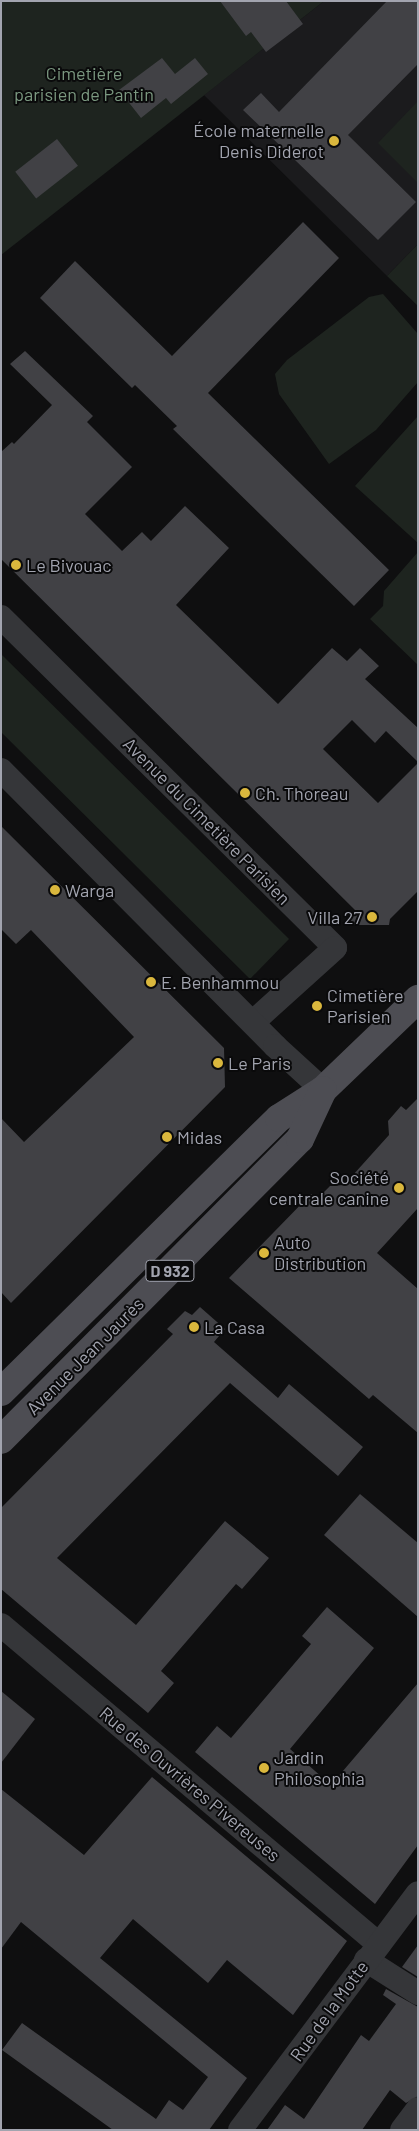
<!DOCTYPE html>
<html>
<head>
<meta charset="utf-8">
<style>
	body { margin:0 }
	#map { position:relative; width:419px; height:2131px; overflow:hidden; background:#0f0f10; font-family:Barlow,sans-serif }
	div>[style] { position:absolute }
	.built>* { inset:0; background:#1b1b1d }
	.green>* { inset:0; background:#1e241f }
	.building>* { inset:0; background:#414145; transform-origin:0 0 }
	.street>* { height:24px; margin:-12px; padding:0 12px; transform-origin:12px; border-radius:12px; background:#353639 }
	.primary>* { height:28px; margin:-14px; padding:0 14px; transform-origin:14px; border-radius:14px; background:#4d4d53 }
	.dots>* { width:14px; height:14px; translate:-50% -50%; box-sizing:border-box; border:2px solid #0a0a0b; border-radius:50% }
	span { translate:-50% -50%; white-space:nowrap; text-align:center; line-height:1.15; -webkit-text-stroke:4px #0a0a0b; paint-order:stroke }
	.shield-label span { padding:1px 4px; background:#0a0a0b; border:1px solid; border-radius:4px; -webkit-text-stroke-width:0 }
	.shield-label { font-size:16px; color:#a2a4af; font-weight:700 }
	.park-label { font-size:18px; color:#7b9880 }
	.poi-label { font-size:18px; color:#a2a4af }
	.right { translate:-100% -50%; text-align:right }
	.left { translate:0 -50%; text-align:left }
	.street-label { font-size:18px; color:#a2a4af }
	.frame { position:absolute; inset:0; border:2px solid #a2a4af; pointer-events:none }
</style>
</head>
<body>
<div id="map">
	<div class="built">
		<i style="clip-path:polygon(324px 1px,418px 1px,418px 244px,387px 276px,204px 95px)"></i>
	</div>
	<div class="green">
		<i style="clip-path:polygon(1px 1px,324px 1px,1px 255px)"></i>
		<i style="clip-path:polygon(418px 101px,418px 183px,378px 143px)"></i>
		<i style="clip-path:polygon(418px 244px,418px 306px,387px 276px)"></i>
		<i style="clip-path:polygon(383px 294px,418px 334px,418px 382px,376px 430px,329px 464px,279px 394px,275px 374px,287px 360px,369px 297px)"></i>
		<i style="clip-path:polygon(418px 416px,418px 543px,355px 486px)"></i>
		<i style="clip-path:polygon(418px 552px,418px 665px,370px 619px,383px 606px,384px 591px)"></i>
		<i style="clip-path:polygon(1px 654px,289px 939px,250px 979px,1px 732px)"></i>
	</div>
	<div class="building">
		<i style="clip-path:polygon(220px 1px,286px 1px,303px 24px,266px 52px,251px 32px,246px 36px)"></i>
		<i style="clip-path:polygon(387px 1px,418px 1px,418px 64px,348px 135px,416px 202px,378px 240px,243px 110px,261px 93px,279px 112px)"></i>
		<i style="clip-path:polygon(162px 58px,175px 74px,195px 58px,208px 74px,171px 104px,166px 98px,141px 118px,119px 90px)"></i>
		<i style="left:57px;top:139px;width:34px;height:53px;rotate:52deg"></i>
		<i style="clip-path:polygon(303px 222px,339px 258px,208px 393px,389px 570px,354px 606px,173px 429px,177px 426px,135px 385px,132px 388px,40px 298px,75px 261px,172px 356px)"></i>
		<i style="clip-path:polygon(25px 351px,93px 416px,87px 422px,132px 467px,85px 514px,122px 551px,142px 532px,151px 541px,185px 506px,229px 548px,176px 605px,278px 704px,332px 648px,347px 661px,360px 648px,379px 666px,365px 679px,418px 728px,418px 762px,386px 731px,375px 743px,352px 720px,323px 749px,378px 803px,418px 763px,418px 891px,390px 919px,389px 925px,345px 925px,357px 912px,1px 559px,1px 452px,12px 442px,14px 444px,52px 405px,10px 364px)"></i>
		<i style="clip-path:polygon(1px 826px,224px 1048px,225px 1087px,11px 1303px,1px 1292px,1px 1118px,24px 1142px,134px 1037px,31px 930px,16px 944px,1px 929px)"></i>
		<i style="clip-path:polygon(418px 1098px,418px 1208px,377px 1253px,418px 1289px,418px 1433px,373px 1395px,369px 1399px,229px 1278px,311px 1194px,317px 1199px,330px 1186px,344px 1185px,389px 1135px,388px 1121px,401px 1106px,406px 1110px)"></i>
		<i style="clip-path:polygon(200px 1307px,225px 1329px,214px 1342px,278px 1398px,289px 1384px,363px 1447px,338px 1476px,230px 1383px,57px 1558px,136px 1625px,225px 1521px,269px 1558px,242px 1589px,236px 1584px,161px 1671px,174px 1683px,148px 1713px,1px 1589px,1px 1508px,173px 1334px,167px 1329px,185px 1311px,192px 1315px)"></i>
		<i style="clip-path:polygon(360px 1494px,418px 1543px,418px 1617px,324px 1535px)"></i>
		<i style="clip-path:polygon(327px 1607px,374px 1648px,290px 1749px,331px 1785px,418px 1683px,418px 1845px,375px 1904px,195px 1752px,217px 1726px,231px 1738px,311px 1644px,302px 1636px)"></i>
		<i style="clip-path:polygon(1px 1691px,35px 1719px,1px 1763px)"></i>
		<i style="clip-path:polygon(152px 1777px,347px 1941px,293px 2015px,227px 1960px,208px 1983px,133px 1919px,100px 1958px,247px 2078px,209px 2130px,113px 2130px,2px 2050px,22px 2023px,156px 2119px,169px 2100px,183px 2110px,208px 2077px,21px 1922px,1px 1949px,1px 1789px,84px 1855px)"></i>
		<i style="clip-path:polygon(418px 1945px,418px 1977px,402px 1967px)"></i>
		<i style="clip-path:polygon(386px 1989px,418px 2007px,418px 2096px,406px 2103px,390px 2090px,362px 2130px,267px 2130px,285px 2105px,304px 2119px,361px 2035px,369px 2041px,396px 2004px,383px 1995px)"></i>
	</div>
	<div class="street">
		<i style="left:1px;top:617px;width:470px;rotate:44.7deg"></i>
		<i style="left:335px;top:948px;width:110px;rotate:137.9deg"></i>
		<i style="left:1px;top:770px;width:389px;rotate:45.2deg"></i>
		<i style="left:275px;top:1046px;width:65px;rotate:42.5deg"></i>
		<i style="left:1px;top:1625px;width:495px;rotate:40.2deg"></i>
		<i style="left:366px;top:1960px;width:62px;rotate:32.4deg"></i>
		<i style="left:240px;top:2130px;width:296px;rotate:-53.1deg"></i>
		<i style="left:402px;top:2130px;width:26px;rotate:-53deg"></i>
	</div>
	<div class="primary">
		<i style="left:1px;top:1392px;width:390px;rotate:-44.6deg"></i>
		<i style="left:279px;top:1118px;width:52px;rotate:-32.5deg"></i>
		<i style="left:323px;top:1090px;width:132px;rotate:-43.8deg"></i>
		<i style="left:1px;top:1440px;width:424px;rotate:-45.2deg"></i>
		<i style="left:300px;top:1139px;width:54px;rotate:-64.9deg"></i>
	</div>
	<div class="dots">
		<i style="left:334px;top:141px;background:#dab73d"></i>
		<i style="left:16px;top:565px;background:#dab73d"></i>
		<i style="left:245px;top:793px;background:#dab73d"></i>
		<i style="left:55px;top:890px;background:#dab73d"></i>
		<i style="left:372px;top:917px;background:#dab73d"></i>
		<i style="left:151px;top:982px;background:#dab73d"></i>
		<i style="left:317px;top:1006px;background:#dab73d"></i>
		<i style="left:218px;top:1063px;background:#dab73d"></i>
		<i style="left:167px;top:1137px;background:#dab73d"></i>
		<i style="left:399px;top:1188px;background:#dab73d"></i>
		<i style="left:264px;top:1253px;background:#dab73d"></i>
		<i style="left:194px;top:1327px;background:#dab73d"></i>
		<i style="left:264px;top:1768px;background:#dab73d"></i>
	</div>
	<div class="shield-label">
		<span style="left:170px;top:1271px">D 932</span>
	</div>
	<div class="park-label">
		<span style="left:84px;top:84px">Cimetière<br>parisien de Pantin</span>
	</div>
	<div class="poi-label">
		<span class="right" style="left:324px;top:141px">École maternelle<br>Denis Diderot</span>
		<span class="left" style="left:26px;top:565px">Le Bivouac</span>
		<span class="left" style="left:255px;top:793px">Ch. Thoreau</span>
		<span class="left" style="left:65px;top:890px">Warga</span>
		<span class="right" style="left:362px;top:917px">Villa 27</span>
		<span class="left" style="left:161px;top:982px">E. Benhammou</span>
		<span class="left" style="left:327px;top:1006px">Cimetière<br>Parisien</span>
		<span class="left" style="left:228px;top:1063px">Le Paris</span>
		<span class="left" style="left:177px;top:1137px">Midas</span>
		<span class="right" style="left:389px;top:1188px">Société<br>centrale canine</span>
		<span class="left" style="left:274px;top:1253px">Auto<br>Distribution</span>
		<span class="left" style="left:204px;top:1327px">La Casa</span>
		<span class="left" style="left:274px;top:1768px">Jardin<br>Philosophia</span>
	</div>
	<div class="street-label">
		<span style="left:207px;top:821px;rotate:45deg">Avenue du Cimetière Parisien</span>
		<span style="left:85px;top:1356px;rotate:-45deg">Avenue Jean Jaurès</span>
		<span style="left:190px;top:1784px;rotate:40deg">Rue des Ouvrières Pivereuses</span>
		<span style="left:329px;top:2011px;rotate:-54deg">Rue de la Motte</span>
	</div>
	<div class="frame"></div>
</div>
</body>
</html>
